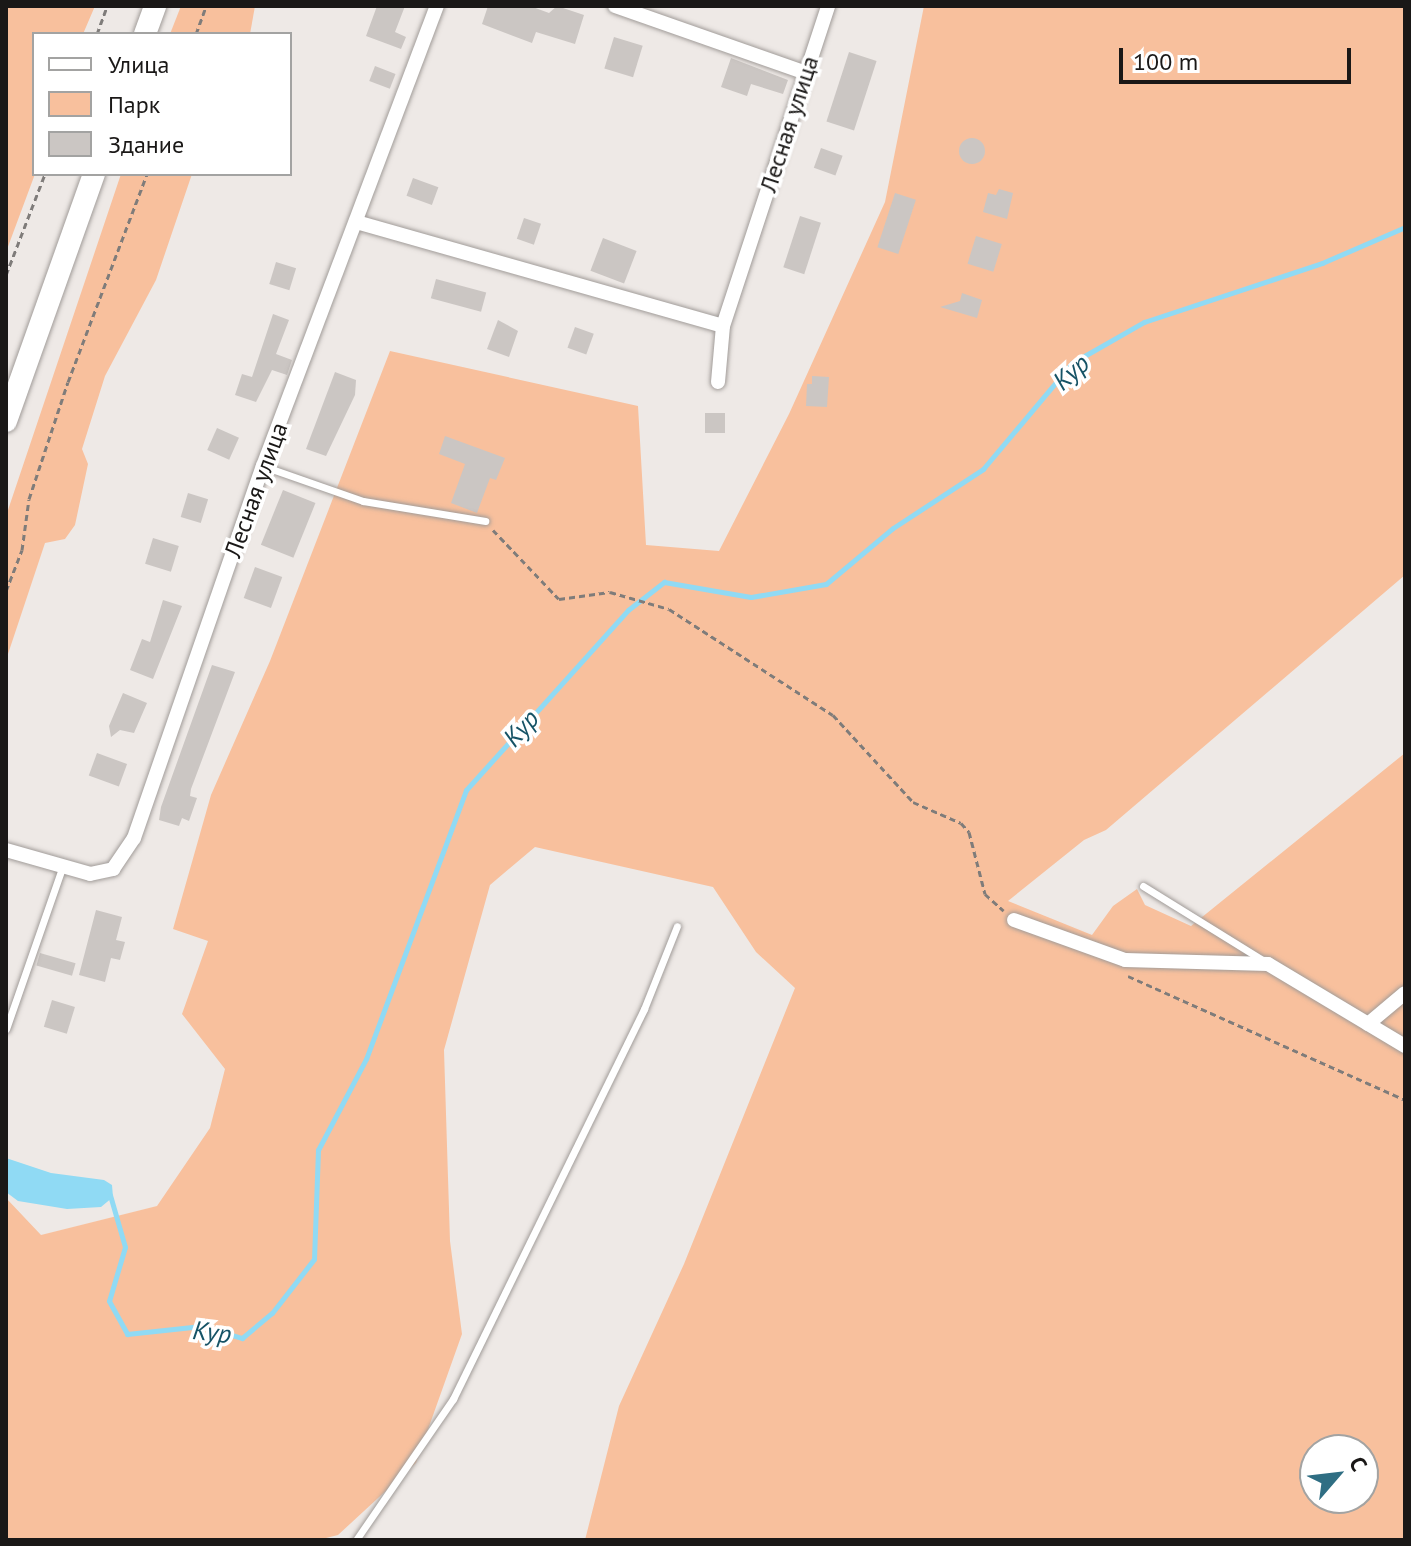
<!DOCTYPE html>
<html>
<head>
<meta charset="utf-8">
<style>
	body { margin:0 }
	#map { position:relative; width:1411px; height:1546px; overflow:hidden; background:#eee9e6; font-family:"PT Sans",sans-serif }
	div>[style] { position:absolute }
	.green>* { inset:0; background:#f8c09d }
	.water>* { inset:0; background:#90daf4 }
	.stream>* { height:5px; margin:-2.5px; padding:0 2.5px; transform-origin:2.5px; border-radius:2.5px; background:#90daf4 }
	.building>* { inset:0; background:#cbc6c3; transform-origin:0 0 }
	.round { border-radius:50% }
	.path>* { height:3px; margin-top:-1.5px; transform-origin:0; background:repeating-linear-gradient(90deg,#7f7c7a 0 6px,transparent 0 10px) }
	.roads { filter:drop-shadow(0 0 2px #a19c99) drop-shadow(0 0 2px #a19c99) }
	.service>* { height:7px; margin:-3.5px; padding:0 3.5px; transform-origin:3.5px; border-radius:3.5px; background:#fff }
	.minor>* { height:14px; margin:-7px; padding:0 7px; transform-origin:7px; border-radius:7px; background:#fff }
	.primary>* { height:22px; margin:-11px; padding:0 11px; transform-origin:11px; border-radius:11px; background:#fff }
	span { translate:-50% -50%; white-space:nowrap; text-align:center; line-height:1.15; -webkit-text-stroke:7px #fff; paint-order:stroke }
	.street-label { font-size:24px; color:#1a1817 }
	.water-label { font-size:26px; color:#165366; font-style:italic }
	.frame { position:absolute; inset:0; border:8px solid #1a1817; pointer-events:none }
	.legend { position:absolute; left:32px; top:32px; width:260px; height:144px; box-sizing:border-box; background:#fff; border:2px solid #a3a3a2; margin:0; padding:10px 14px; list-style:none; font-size:24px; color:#1a1817 }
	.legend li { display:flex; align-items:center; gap:16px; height:40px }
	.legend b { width:40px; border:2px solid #a3a3a2 }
	.north { position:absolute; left:1299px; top:1434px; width:80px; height:80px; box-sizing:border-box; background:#fff; border:2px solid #a3a3a2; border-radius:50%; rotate:62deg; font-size:22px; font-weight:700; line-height:32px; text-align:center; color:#1a1817 }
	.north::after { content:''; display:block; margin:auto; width:28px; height:36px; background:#2f6e83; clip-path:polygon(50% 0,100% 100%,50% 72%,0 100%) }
	.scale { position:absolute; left:1119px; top:48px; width:232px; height:36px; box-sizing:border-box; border:4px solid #1a1817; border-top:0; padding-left:10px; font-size:24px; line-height:28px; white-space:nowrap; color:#1a1817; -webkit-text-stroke:6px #fff; paint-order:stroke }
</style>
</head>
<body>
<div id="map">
	<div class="green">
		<i style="clip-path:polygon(6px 6px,95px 6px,83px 34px,34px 34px,35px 174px,6px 252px)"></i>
		<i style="clip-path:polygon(181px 6px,255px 6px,250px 34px,170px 34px)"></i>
		<i style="clip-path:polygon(evenodd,924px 6px,1405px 6px,1405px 575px,1106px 830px,1084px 840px,1008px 901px,1092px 935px,1113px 906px,1137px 889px,1145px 905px,1191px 926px,1405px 753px,1405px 1540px,585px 1540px,619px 1406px,684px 1264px,795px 988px,756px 952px,713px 887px,535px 847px,490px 885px,444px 1050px,450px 1241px,462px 1334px,416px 1463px,338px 1535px,318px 1540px,6px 1540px,6px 1198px,41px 1235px,157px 1206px,210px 1128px,225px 1069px,182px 1014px,208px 941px,173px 929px,211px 795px,270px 661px,390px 351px,638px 406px,646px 545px,719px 551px,789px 414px,885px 202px,924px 6px,1315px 1450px,1363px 1450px,1363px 1498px,1315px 1498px,1315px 1450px)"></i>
		<i style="clip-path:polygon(121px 174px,192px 174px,156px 280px,105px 376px,82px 449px,88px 464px,75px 525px,65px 539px,45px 543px,6px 660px,6px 516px)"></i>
	</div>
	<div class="water">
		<i style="clip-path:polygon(6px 1158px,51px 1173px,104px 1180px,112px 1185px,113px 1197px,101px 1207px,67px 1209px,18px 1201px,6px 1192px)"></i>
	</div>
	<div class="stream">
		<i style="left:110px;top:1195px;width:54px;rotate:73.9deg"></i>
		<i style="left:125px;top:1247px;width:56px;rotate:106.5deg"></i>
		<i style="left:109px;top:1301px;width:38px;rotate:61deg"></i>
		<i style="left:127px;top:1334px;width:75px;rotate:-6.1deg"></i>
		<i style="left:202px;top:1326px;width:42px;rotate:16.7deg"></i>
		<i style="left:242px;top:1338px;width:39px;rotate:-40deg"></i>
		<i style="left:272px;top:1313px;width:68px;rotate:-52.1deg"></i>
		<i style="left:314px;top:1259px;width:109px;rotate:-87.9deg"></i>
		<i style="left:318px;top:1150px;width:103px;rotate:-62.2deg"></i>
		<i style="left:366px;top:1059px;width:287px;rotate:-69.6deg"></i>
		<i style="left:466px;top:790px;width:242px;rotate:-48deg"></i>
		<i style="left:628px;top:610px;width:46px;rotate:-37.9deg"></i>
		<i style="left:664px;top:582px;width:88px;rotate:9.8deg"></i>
		<i style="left:751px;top:597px;width:76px;rotate:-9.8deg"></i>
		<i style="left:826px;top:584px;width:87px;rotate:-39.9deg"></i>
		<i style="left:893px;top:528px;width:108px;rotate:-33.2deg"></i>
		<i style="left:983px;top:469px;width:138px;rotate:-50deg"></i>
		<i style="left:1072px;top:363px;width:83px;rotate:-29.7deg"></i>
		<i style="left:1144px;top:322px;width:188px;rotate:-18.3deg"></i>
		<i style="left:1322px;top:263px;width:90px;rotate:-23.4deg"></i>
	</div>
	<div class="building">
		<i style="clip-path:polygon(377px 6px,405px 6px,395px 32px,406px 37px,401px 49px,366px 36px)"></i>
		<i style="clip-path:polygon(488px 6px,530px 6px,549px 13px,557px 6px,584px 15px,575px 44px,536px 32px,532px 43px,482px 24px)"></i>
		<i style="left:614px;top:37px;width:30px;height:33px;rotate:17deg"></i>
		<i style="left:849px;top:52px;width:29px;height:73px;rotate:18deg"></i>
		<i style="clip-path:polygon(731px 58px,788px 80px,783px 94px,751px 84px,747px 96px,721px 87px)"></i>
		<i style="left:375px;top:66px;width:22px;height:16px;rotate:21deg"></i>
		<i class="round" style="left:959px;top:138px;width:26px;height:26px"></i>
		<i style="left:821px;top:148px;width:23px;height:21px;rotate:20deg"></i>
		<i style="left:413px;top:178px;width:27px;height:19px;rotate:20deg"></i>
		<i style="clip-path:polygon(999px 189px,1013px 193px,1007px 219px,983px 212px,988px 193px,996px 195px)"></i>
		<i style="left:895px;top:193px;width:22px;height:57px;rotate:18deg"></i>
		<i style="left:800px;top:216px;width:22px;height:54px;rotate:18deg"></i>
		<i style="left:524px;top:218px;width:18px;height:22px;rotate:19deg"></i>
		<i style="left:976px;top:236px;width:27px;height:29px;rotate:17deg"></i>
		<i style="left:603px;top:238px;width:36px;height:35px;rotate:21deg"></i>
		<i style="left:276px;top:262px;width:21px;height:23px;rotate:17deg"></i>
		<i style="left:436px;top:279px;width:52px;height:20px;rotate:15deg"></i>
		<i style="clip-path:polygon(962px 293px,982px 300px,977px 318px,940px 307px,960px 301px)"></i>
		<i style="clip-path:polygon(273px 314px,289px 320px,276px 354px,292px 360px,287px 375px,272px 370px,256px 402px,235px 395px,242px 374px,252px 377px)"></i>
		<i style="clip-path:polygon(498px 320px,518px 331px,509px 357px,487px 349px)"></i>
		<i style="left:575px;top:327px;width:20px;height:22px;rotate:20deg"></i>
		<i style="clip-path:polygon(335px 372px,356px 380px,355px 395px,326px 456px,306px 449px)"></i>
		<i style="clip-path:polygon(812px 376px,829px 377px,827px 407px,806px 406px,807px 384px,812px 384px)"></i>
		<i style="left:705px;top:413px;width:20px;height:20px"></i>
		<i style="left:217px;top:428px;width:24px;height:24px;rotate:24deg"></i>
		<i style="clip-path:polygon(445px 436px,505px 458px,496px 480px,490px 478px,477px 513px,451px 503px,465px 464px,439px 454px)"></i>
		<i style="left:283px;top:490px;width:35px;height:59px;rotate:22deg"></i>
		<i style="left:188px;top:493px;width:21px;height:25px;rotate:17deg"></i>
		<i style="left:153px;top:538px;width:27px;height:27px;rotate:17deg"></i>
		<i style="left:255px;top:567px;width:29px;height:33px;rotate:20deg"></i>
		<i style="clip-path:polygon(163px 600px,182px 606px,153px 679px,130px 670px,142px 639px,150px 642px)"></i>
		<i style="clip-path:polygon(212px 665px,235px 672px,191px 789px,190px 796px,197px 798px,189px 821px,182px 818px,179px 826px,159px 820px,161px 807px)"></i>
		<i style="clip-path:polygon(123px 693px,147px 703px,134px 733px,120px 730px,111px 737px,109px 726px)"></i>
		<i style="left:97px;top:753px;width:32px;height:24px;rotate:20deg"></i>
		<i style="clip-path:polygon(96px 910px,122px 917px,116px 940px,125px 942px,120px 960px,111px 958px,105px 982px,79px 975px)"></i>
		<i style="left:40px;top:953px;width:37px;height:13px;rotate:16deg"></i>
		<i style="left:52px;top:1000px;width:24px;height:28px;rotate:17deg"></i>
	</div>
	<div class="path">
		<i style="left:97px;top:34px;width:30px;rotate:-70deg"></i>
		<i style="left:196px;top:34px;width:30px;rotate:-70deg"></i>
		<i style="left:6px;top:275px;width:108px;rotate:-68.9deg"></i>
		<i style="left:493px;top:530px;width:95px;rotate:46.3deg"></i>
		<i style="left:559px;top:599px;width:51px;rotate:-7.8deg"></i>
		<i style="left:610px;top:592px;width:61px;rotate:16.1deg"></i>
		<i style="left:669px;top:609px;width:195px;rotate:32.9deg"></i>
		<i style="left:833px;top:715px;width:118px;rotate:47.4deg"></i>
		<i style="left:913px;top:802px;width:52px;rotate:23.6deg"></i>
		<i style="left:961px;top:823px;width:12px;rotate:48deg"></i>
		<i style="left:969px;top:832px;width:64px;rotate:75.5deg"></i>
		<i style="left:985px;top:894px;width:25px;rotate:42deg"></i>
		<i style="left:6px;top:591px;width:44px;rotate:-68.7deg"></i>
		<i style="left:22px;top:550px;width:51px;rotate:-82.2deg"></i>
		<i style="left:29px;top:499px;width:123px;rotate:-71.6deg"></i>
		<i style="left:68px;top:382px;width:222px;rotate:-69.2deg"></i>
		<i style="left:1128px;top:976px;width:303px;rotate:24.1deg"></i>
	</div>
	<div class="roads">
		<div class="service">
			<i style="left:263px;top:466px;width:106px;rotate:19.3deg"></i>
			<i style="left:363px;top:501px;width:124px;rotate:9.3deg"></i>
			<i style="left:1143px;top:886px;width:142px;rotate:31.8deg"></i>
			<i style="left:6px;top:1029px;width:174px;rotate:-70.8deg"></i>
			<i style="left:356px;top:1540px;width:171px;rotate:-55.5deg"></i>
			<i style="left:453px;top:1399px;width:434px;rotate:-63.9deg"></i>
			<i style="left:644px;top:1009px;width:89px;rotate:-68.3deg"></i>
		</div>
		<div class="minor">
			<i style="left:615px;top:6px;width:202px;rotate:19.3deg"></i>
			<i style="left:356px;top:222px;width:381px;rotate:15.8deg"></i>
			<i style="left:718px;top:382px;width:56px;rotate:-84.9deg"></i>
			<i style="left:723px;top:326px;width:337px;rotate:-71.8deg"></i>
			<i style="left:6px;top:850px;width:87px;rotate:15.9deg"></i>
			<i style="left:90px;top:874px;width:24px;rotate:-12deg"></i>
			<i style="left:113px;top:869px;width:37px;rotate:-56deg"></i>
			<i style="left:134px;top:838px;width:394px;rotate:-70.9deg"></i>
			<i style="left:263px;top:466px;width:492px;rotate:-69.3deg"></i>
			<i style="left:1014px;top:920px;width:118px;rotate:19.8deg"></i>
			<i style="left:1125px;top:960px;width:143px;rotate:1.6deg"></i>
			<i style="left:1268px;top:964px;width:160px;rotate:30.9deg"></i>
			<i style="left:1368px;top:1024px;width:48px;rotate:-40deg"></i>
		</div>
		<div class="primary">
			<i style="left:145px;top:34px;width:30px;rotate:-70deg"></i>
			<i style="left:6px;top:421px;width:262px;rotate:-70.4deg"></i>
		</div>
	</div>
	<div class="street-label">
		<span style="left:789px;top:124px;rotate:-72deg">Лесная улица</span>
		<span style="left:256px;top:490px;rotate:-70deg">Лесная улица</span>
	</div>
	<div class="water-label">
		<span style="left:1071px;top:372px;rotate:-42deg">Кур</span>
		<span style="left:521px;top:728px;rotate:-48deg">Кур</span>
		<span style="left:212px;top:1332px;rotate:7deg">Кур</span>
	</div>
	<div class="frame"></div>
	<ul class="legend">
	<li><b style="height:10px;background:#fff"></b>Улица</li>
	<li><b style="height:22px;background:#f8c09d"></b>Парк</li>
	<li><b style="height:22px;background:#cbc6c3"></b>Здание</li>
	</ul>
	<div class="north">С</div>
	<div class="scale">100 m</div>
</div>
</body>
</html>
